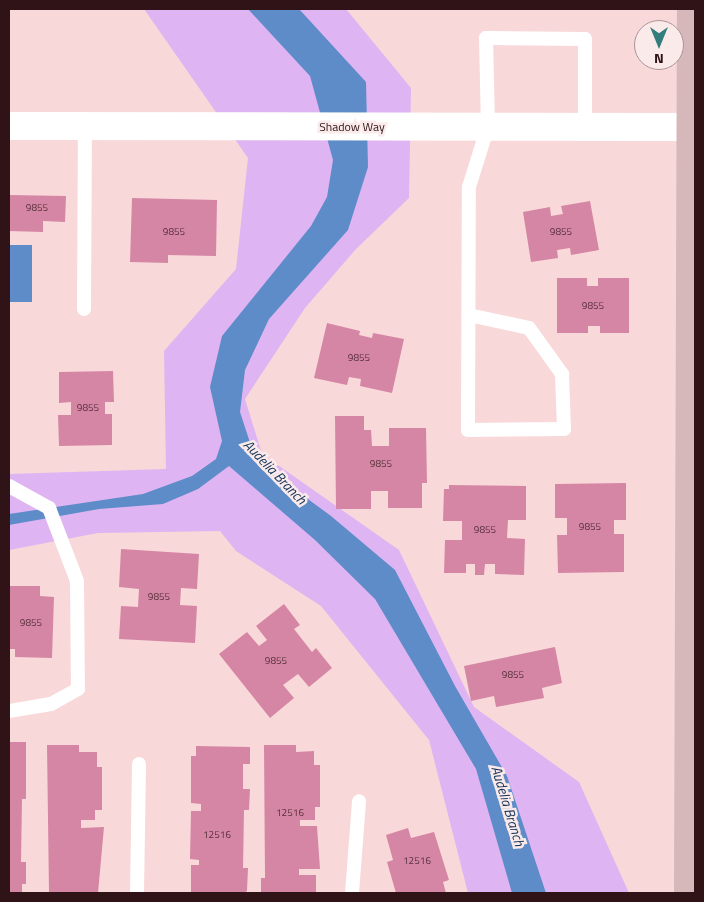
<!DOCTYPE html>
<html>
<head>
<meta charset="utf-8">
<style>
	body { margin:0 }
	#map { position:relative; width:704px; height:902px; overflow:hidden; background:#f9d8d9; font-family:"Titillium Web",sans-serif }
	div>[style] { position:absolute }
	.green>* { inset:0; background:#deb4f3 }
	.water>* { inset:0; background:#5d8cc8; transform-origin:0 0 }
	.building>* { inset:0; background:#d586a5 }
	.lane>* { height:14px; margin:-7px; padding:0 7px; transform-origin:7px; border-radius:7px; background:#fff }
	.street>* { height:28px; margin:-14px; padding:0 14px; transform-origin:14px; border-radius:14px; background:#fff }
	.secondary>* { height:28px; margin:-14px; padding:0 14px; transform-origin:14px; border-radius:14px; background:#d6b7ba }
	span { translate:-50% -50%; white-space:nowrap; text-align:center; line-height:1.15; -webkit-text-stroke:5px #faeaea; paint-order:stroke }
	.number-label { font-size:10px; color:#58303a }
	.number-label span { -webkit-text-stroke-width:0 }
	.street-label { font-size:12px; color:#2f1316 }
	.water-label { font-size:14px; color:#0e3057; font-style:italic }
	.frame { position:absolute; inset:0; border:10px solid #2f1316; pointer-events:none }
	.north { position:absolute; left:634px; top:20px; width:50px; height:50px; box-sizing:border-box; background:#faeaea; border:1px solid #a99495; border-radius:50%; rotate:180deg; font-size:14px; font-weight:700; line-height:20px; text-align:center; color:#2f1316 }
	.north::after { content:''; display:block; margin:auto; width:18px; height:22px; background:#347d7d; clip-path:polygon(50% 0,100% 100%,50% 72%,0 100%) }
</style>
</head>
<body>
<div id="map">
	<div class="green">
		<i style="clip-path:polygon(144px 9px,346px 9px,411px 88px,409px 198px,356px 249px,305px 308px,245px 399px,262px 454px,399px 550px,474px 707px,579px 782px,629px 893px,468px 893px,429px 740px,321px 606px,236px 551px,220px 531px,98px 533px,9px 550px,9px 474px,166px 469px,164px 351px,236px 269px,248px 158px)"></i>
	</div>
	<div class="water">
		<i style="clip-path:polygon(248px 9px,299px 9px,366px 82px,368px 167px,348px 230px,269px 319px,245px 370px,240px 412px,256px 461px,331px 516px,395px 570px,455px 686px,507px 776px,546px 893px,512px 893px,476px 769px,375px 599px,315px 540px,229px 466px,198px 489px,163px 504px,99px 509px,9px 525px,9px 514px,143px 494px,192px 476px,216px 459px,222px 441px,210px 387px,222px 336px,311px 226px,327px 197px,333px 160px,310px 76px)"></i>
		<i style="left:9px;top:245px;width:23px;height:57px"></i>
	</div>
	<div class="building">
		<i style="clip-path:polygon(9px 195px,66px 196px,65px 222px,43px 221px,43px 232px,9px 231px)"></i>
		<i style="clip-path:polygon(132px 198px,217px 200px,216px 256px,168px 255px,168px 263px,130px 262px)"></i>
		<i style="clip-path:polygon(590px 201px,599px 250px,571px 255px,570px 248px,557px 250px,558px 258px,531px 262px,523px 212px,550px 207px,551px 216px,563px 214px,561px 206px)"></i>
		<i style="clip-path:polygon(557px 278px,587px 278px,587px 286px,598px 286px,598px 278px,629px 278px,629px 333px,600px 333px,600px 326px,588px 326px,588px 333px,557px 333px)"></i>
		<i style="clip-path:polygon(327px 323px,360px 331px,359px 335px,372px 338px,373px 333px,404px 339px,392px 393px,360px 386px,361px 379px,349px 377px,347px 385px,314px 378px)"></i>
		<i style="clip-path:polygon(113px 371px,114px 402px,105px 402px,105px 414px,112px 414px,112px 445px,59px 446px,58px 415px,71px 415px,71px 402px,59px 403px,59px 372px)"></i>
		<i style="clip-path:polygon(335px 416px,364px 416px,364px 430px,371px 430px,372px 446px,389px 446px,389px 428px,426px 428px,427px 483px,422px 483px,422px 508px,388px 508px,388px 491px,371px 491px,371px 509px,336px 509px)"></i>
		<i style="clip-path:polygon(626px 483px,626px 520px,614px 520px,614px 534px,624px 534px,624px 572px,558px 573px,557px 535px,567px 535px,567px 518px,555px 518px,555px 484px)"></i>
		<i style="clip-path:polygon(449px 485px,526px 486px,526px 520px,508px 520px,507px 538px,525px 539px,524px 575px,495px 574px,495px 564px,485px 564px,484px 575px,475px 575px,475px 564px,466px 564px,466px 573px,444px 573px,445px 540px,462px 540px,462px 521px,443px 521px,444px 489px,449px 489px)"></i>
		<i style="clip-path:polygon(121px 549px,199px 554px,197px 589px,181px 588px,180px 605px,197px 606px,195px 643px,119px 639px,121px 606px,138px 607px,139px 589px,119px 587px)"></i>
		<i style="clip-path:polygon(9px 586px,40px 586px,40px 596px,54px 597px,52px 658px,15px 657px,15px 649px,9px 649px)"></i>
		<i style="clip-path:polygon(284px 604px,300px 625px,294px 629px,312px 652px,316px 648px,332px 668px,309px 687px,298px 674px,283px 685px,294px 698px,270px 718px,219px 654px,247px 632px,259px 646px,267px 640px,256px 626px)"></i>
		<i style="clip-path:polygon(555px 647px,562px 683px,542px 688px,544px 698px,496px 707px,494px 696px,471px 701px,464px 666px)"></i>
		<i style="clip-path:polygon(9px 742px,26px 742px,26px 799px,22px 799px,21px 862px,26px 862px,26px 884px,22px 884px,22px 893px,9px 893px)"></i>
		<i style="clip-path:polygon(47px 745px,79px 745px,79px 752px,97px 752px,97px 767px,102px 767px,102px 810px,95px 810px,95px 820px,81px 820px,81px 828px,104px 827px,98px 893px,49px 893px)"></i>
		<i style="clip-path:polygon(264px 745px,296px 745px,296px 752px,314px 751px,314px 765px,320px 765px,320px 807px,315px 807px,315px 820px,300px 820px,300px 826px,317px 826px,320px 869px,299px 869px,299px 875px,316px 875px,316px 893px,261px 893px,261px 878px,265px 878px)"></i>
		<i style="clip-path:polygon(196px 746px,250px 747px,250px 764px,243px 764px,243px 789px,250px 789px,249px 810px,244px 810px,243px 868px,248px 868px,247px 891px,244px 893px,191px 893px,191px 865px,199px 865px,199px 860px,190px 859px,191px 811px,201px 811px,201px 804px,191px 803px,191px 756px,196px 756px)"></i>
		<i style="clip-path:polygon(408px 828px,411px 838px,434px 832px,449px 880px,443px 882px,446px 893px,396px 893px,387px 862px,393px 860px,386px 835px)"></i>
	</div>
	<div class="lane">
		<i style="left:84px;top:309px;width:182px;rotate:-89.7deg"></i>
		<i style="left:469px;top:315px;width:61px;rotate:12.2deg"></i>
		<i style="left:529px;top:328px;width:57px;rotate:54.3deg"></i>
		<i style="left:562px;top:374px;width:55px;rotate:87.9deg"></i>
		<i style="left:564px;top:429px;width:96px;rotate:179.4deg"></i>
		<i style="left:468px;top:430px;width:243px;rotate:-89.8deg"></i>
		<i style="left:469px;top:187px;width:64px;rotate:-72.7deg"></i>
		<i style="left:488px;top:126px;width:88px;rotate:-91.3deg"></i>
		<i style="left:486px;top:38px;width:99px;rotate:0.6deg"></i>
		<i style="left:585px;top:39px;width:87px;rotate:90deg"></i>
		<i style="left:9px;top:486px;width:46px;rotate:28.8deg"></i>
		<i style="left:49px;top:508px;width:78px;rotate:69deg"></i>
		<i style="left:77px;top:581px;width:108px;rotate:89.5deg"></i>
		<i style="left:78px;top:689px;width:31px;rotate:151deg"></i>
		<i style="left:51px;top:704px;width:43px;rotate:170.5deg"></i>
		<i style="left:137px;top:893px;width:129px;rotate:-89.1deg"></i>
		<i style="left:352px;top:893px;width:92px;rotate:-85.6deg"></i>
	</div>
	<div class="street">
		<i style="left:9px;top:126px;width:686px;rotate:0.08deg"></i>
	</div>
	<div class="secondary">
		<i style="left:688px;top:893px;width:884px;rotate:-89.81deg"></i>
	</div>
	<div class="number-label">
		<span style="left:37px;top:208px">9855</span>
		<span style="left:174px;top:232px">9855</span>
		<span style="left:561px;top:232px">9855</span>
		<span style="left:593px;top:306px">9855</span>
		<span style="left:359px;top:358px">9855</span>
		<span style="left:88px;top:408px">9855</span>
		<span style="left:381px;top:464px">9855</span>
		<span style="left:590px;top:527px">9855</span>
		<span style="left:485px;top:530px">9855</span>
		<span style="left:159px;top:597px">9855</span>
		<span style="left:31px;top:623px">9855</span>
		<span style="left:276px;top:661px">9855</span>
		<span style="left:513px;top:675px">9855</span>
		<span style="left:290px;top:813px">12516</span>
		<span style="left:217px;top:835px">12516</span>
		<span style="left:417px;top:861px">12516</span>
	</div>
	<div class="street-label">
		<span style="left:352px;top:127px">Shadow Way</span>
	</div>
	<div class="water-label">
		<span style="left:275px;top:472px;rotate:46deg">Audelia Branch</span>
		<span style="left:508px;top:806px;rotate:73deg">Audelia Branch</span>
	</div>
	<div class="frame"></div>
	<div class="north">N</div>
</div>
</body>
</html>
